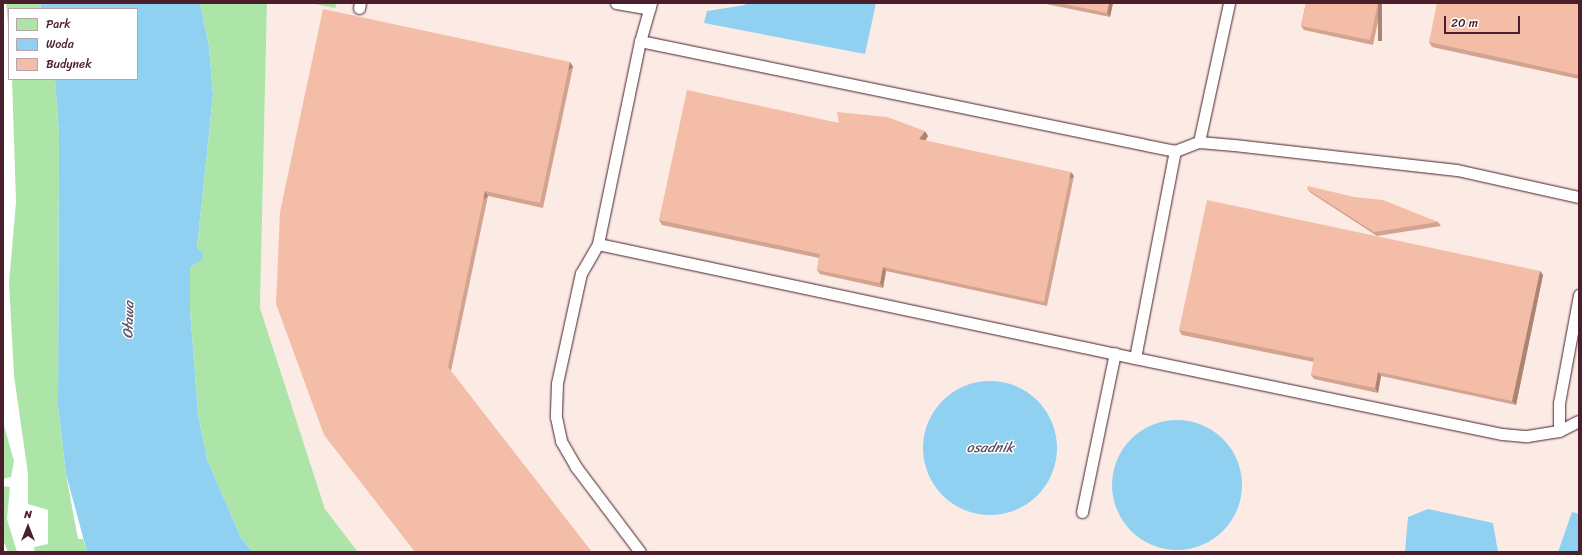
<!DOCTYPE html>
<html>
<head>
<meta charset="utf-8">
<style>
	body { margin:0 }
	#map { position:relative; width:1582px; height:555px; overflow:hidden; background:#fff; font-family:Sriracha,sans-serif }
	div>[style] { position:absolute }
	.built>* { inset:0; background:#fcebe5 }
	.green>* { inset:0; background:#ade5a8 }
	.water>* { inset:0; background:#90d0f1 }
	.round { border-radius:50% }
	.roads { filter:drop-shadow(0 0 1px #4a1f2b) drop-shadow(0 0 1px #4a1f2b) }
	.lane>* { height:11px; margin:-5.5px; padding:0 5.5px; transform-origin:5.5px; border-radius:5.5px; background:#fff }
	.wall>* { inset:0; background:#d2a390 }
	.shaded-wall>* { inset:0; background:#ab8475; transform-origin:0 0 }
	.building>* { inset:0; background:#f4bda7 }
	span { translate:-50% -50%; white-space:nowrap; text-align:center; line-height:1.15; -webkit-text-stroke:3px #fff; paint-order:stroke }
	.water-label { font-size:14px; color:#5f5466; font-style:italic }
	.frame { position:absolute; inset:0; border:4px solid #4a1f2b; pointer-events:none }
	.legend { position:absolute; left:8px; top:8px; width:130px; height:72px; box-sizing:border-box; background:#fff; border:1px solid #b7a5aa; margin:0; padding:5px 7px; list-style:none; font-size:12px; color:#4a1f2b }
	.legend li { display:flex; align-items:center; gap:8px; height:20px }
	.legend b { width:20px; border:1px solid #b7a5aa }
	.north { position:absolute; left:8px; top:507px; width:40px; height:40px; -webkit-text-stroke:3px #fff; paint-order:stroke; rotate:0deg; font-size:11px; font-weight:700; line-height:16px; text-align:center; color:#4a1f2b }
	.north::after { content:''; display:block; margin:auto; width:14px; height:18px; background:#4a1f2b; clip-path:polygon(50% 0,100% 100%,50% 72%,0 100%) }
	.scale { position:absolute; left:1444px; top:16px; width:76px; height:18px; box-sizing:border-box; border:2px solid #4a1f2b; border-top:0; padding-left:5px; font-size:12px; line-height:14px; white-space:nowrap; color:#4a1f2b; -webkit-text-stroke:3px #fff; paint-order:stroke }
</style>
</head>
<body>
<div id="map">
	<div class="built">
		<i style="clip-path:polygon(267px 3px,1579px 3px,1579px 552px,358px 552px,325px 509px,260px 308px)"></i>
	</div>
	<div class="green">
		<i style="clip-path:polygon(6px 3px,40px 3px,41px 9px,9px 9px,9px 32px)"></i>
		<i style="clip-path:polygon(200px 3px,267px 3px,260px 308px,325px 509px,358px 552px,253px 552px,241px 538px,207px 459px,198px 414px,190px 309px,190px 267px,201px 261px,197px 248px,213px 95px,209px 46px)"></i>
		<i style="clip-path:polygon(310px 3px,337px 3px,335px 8px)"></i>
		<i style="clip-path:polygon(12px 79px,55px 79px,59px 134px,58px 406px,66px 474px,78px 539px,83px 539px,87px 552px,35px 552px,34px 547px,48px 544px,48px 510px,28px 504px,28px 474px,14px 376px,9px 283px,16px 202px)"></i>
		<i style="clip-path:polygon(3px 422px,14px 461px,11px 477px,3px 479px)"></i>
		<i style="clip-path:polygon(3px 486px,10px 487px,7px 519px,17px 552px,8px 552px,3px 540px)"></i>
	</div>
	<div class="water">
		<i style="clip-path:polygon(40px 3px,200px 3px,209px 46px,213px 95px,197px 248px,203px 254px,201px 261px,190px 267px,190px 309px,198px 414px,207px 459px,241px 538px,253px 552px,87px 552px,66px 474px,58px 406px,59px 134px,55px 79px,137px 79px,137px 9px,41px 9px)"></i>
		<i style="clip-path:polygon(745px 3px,876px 3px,865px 54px,704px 23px,707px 11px,745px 5px)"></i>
		<i class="round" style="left:923px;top:381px;width:134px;height:134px"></i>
		<i class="round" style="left:1112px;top:420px;width:130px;height:130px"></i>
		<i style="clip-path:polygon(1428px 509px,1493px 523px,1498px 552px,1405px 552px,1408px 517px)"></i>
		<i style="clip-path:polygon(1572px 512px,1579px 514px,1579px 552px,1558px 552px)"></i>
	</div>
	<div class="roads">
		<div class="lane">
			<i style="left:616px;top:3px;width:34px;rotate:10deg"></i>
			<i style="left:651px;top:3px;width:40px;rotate:106deg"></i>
			<i style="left:640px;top:41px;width:207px;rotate:101.7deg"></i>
			<i style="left:598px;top:244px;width:549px;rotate:11.99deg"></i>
			<i style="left:1135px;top:358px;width:375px;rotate:11.7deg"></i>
			<i style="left:1502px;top:434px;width:25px;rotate:5deg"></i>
			<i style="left:1527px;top:436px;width:32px;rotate:-9deg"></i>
			<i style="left:1559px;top:431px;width:28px;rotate:-90deg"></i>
			<i style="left:1559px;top:403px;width:110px;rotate:-79.5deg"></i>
			<i style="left:359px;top:8px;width:5px;rotate:-79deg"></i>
			<i style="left:640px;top:41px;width:546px;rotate:11.62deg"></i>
			<i style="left:1175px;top:151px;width:26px;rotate:-21deg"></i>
			<i style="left:1199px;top:142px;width:35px;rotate:5deg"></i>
			<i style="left:1234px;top:145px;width:224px;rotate:6.4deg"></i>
			<i style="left:1457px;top:170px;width:125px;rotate:12.5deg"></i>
			<i style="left:1199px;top:142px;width:142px;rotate:-77.8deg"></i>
			<i style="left:598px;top:244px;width:34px;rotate:120deg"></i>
			<i style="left:581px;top:273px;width:113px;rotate:102.3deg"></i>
			<i style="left:557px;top:383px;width:34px;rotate:92deg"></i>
			<i style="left:556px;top:417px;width:25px;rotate:78deg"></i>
			<i style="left:561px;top:441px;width:30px;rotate:60deg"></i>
			<i style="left:576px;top:467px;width:106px;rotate:53deg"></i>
			<i style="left:1135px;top:358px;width:211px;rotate:-79.1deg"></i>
			<i style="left:1559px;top:431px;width:22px;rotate:-27deg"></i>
			<i style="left:1082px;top:512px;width:162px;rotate:-78.3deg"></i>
		</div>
	</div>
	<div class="wall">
		<i style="clip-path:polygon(1041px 3px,1113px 3px,1110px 17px)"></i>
		<i style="clip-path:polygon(1306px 3px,1382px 3px,1373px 45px,1304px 30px,1301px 26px)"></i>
		<i style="clip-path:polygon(1579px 3px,1579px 79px,1432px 47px,1429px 42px)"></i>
		<i style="clip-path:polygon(570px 62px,573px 67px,543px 208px,488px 196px,451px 371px,324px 435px)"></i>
		<i style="clip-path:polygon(839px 123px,928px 136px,925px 141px,1074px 176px,1047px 306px,886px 271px,883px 288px,820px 274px,817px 270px,819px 258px,662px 225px,659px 220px)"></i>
		<i style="clip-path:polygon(1307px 189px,1438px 222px,1441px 226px,1377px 236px,1311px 193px)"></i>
		<i style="clip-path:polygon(1540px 271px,1543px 275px,1516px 405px,1381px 376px,1378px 393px,1314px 379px,1311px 375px,1314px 362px,1182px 335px,1179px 330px)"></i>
	</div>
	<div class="shaded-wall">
		<i style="clip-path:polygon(1109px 3px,1113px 3px,1110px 17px,1107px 13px)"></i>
		<i style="left:1378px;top:3px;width:4px;height:38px"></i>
		<i style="left:570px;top:62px;width:6px;height:144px;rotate:59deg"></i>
		<i style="clip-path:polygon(925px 131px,928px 136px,923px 144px,919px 139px)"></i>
		<i style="left:1071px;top:172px;width:5px;height:133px;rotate:53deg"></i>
		<i style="left:485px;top:191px;width:6px;height:180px;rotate:59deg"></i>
		<i style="clip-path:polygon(883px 267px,886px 271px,883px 288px,880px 283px)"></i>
		<i style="clip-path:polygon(1540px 271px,1543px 275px,1516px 405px,1512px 401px)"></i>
		<i style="clip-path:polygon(1378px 372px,1381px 376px,1378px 393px,1375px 388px)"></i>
	</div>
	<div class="building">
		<i style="clip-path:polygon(1060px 3px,1109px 3px,1107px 13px)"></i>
		<i style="clip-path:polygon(1306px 3px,1378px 3px,1370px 40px,1301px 26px)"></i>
		<i style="clip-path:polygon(1437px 3px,1579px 3px,1579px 75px,1429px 42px)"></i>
		<i style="clip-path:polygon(323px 9px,570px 62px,540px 203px,485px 191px,448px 367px,592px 552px,415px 552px,324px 435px,276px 304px,280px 212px)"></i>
		<i style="clip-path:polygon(687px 90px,839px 123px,837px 112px,887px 117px,925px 131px,919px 139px,1071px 172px,1044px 302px,883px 267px,880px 283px,817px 270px,820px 254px,659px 220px)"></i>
		<i style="clip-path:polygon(1308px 186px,1354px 197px,1383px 200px,1438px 222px,1374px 232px,1307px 189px)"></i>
		<i style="clip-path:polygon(1207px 200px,1540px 271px,1512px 401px,1378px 372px,1375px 388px,1311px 375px,1314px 358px,1179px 330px)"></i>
	</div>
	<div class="water-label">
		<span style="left:129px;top:320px;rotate:-88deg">Oława</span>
		<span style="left:990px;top:448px">osadnik</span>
	</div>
	<div class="frame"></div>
	<ul class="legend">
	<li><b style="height:11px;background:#ade5a8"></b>Park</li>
	<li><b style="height:11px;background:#90d0f1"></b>Woda</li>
	<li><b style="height:11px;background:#f4bda7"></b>Budynek</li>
	</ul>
	<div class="north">N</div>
	<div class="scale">20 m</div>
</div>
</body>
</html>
